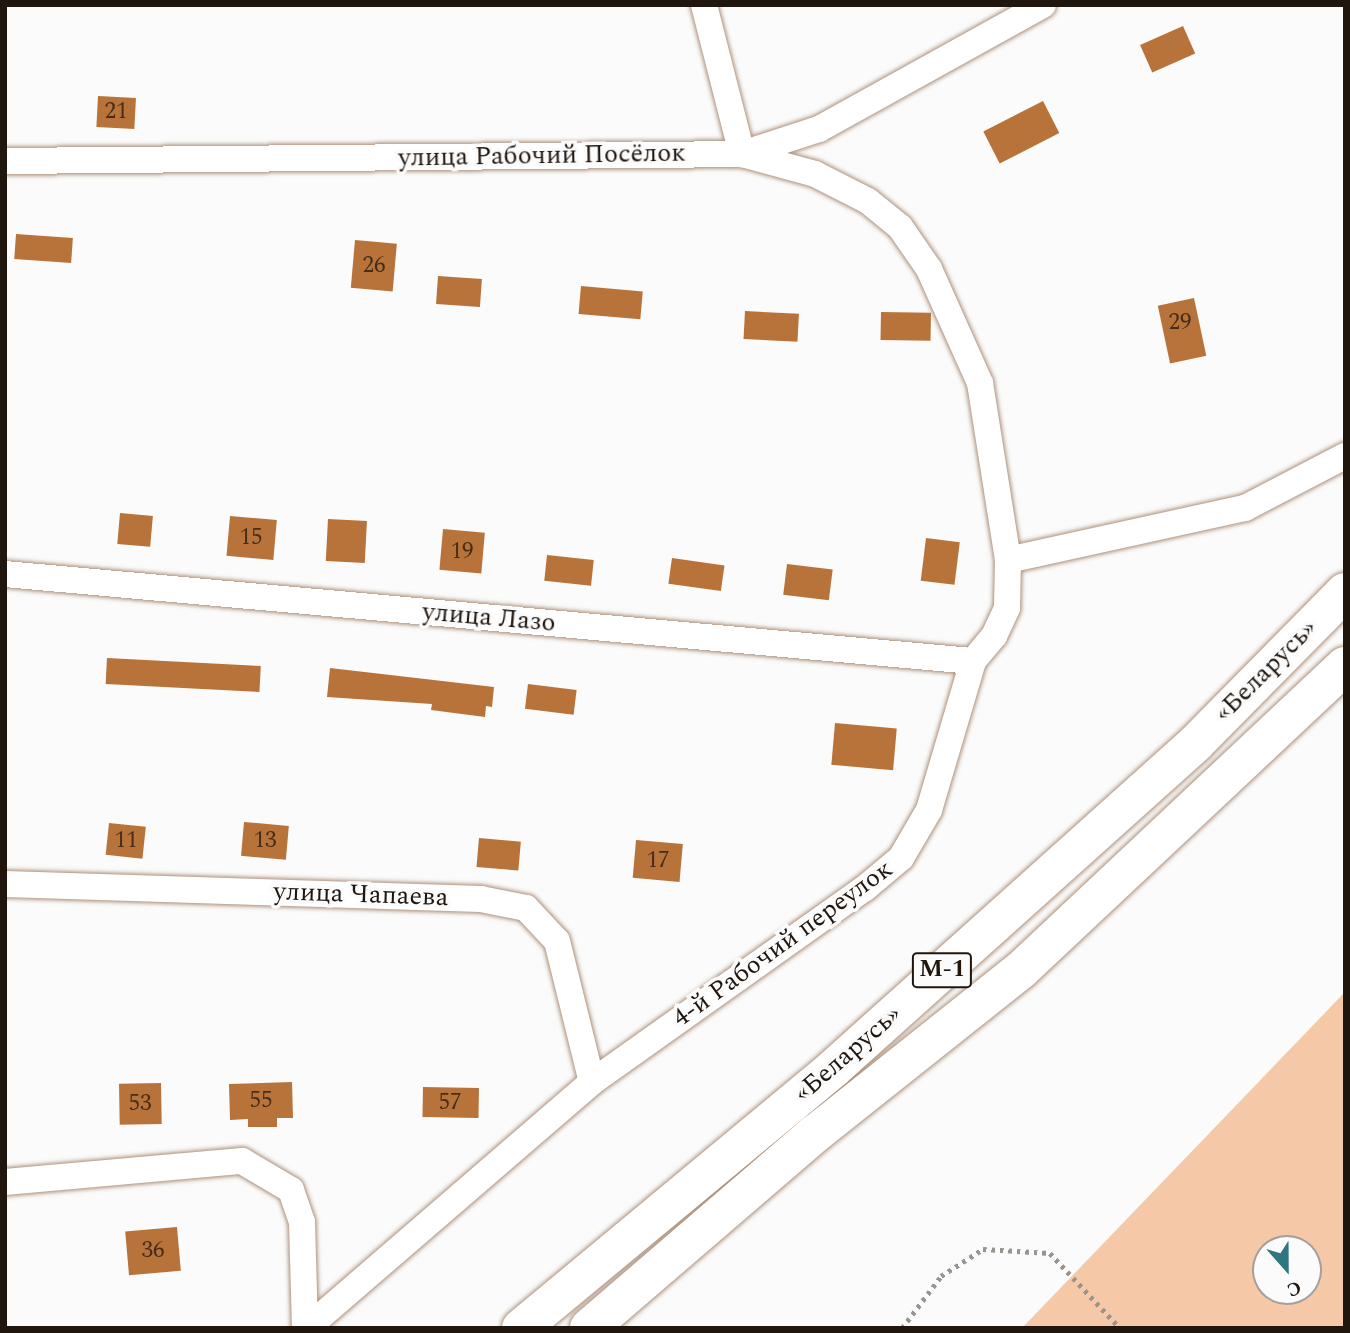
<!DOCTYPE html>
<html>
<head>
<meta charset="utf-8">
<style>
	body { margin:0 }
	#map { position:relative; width:1350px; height:1333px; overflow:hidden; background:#fbfbfb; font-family:Spectral,serif }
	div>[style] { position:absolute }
	.green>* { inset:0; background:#f5c8a7 }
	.building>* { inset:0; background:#b8733a; transform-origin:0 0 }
	.path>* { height:4.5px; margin-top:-2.25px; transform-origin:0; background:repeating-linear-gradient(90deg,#989490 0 3.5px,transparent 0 8.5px) }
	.roads { filter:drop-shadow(0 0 2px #ad917c) drop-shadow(0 0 2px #ad917c) }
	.minor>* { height:26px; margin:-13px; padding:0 13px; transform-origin:13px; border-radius:13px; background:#fff }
	.trunk>* { height:38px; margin:-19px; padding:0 19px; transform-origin:19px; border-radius:19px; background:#fff }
	span { translate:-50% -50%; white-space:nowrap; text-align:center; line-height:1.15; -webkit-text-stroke:7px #fbfbfb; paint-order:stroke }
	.number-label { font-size:23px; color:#462d19 }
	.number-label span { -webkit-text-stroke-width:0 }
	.shield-label span { padding:2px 5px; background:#fbfbfb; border:2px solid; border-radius:5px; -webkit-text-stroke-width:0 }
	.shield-label { font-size:24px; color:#20160e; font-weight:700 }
	.street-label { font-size:26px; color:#20160e }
	.frame { position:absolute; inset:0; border:7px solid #20160e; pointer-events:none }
	.north { position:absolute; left:1252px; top:1235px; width:70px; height:70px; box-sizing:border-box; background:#fbfbfb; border:2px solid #a39f9c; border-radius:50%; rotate:159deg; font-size:19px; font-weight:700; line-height:28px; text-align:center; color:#20160e }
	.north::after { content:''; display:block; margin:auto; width:24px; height:32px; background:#2f7681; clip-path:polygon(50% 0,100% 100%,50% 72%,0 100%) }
</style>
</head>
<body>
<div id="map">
	<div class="green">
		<i style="clip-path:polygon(evenodd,1345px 992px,1345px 1328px,1022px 1328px,1345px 992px,1266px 1249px,1308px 1249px,1308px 1291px,1266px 1291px,1266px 1249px)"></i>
	</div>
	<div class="building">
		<i style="left:1183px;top:26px;width:30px;height:47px;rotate:66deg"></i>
		<i style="left:98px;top:96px;width:38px;height:31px;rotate:3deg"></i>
		<i style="left:1043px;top:101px;width:36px;height:67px;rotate:63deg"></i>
		<i style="left:16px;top:234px;width:57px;height:25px;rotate:4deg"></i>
		<i style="left:355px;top:240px;width:42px;height:48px;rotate:5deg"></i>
		<i style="left:438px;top:276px;width:44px;height:28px;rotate:4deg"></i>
		<i style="left:581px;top:286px;width:62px;height:28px;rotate:5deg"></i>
		<i style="left:1194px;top:298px;width:59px;height:37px;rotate:78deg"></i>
		<i style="left:745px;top:311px;width:54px;height:28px;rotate:3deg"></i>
		<i style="left:881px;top:312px;width:50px;height:28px;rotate:1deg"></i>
		<i style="left:120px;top:513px;width:33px;height:31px;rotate:5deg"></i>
		<i style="left:230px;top:516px;width:47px;height:40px;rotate:5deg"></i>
		<i style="left:328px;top:519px;width:39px;height:42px;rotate:3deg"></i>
		<i style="left:443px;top:529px;width:42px;height:41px;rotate:5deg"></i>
		<i style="left:926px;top:538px;width:34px;height:43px;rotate:7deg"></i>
		<i style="left:547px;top:555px;width:47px;height:26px;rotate:6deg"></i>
		<i style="left:672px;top:558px;width:53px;height:26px;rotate:8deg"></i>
		<i style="left:787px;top:564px;width:46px;height:31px;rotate:7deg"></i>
		<i style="left:107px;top:658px;width:154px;height:26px;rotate:3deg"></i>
		<i style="clip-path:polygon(330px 668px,494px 687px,492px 707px,486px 706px,485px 717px,431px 710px,432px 704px,327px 697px)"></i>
		<i style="left:528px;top:684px;width:49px;height:25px;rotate:7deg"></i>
		<i style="left:835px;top:723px;width:62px;height:42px;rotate:5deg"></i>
		<i style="left:244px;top:822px;width:45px;height:34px;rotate:5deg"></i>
		<i style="left:109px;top:823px;width:37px;height:32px;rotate:6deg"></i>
		<i style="left:479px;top:838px;width:42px;height:29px;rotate:5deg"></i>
		<i style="left:636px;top:840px;width:47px;height:38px;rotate:5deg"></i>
		<i style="clip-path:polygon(292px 1082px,293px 1118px,277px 1118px,277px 1127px,248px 1127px,248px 1119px,230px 1120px,229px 1084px)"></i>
		<i style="left:161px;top:1083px;width:41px;height:42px;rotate:89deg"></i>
		<i style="left:423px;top:1087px;width:56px;height:30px;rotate:1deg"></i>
		<i style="left:177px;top:1227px;width:44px;height:52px;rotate:85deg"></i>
	</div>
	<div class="path">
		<i style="left:902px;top:1328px;width:65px;rotate:-53.1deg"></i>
		<i style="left:941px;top:1276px;width:50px;rotate:-32.7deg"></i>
		<i style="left:983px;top:1249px;width:67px;rotate:3.4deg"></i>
		<i style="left:1050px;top:1253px;width:103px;rotate:47deg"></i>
	</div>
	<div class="roads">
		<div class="minor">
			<i style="left:704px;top:5px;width:154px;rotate:75.7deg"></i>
			<i style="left:742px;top:154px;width:76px;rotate:15.3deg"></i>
			<i style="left:815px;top:174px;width:59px;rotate:27deg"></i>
			<i style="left:868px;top:201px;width:41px;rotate:39.1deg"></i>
			<i style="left:900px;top:227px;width:51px;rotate:55.4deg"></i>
			<i style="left:929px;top:269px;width:125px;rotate:65.9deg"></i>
			<i style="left:980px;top:383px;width:179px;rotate:81deg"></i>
			<i style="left:5px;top:161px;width:737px;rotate:-0.54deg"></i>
			<i style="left:742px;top:154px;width:81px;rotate:-18deg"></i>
			<i style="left:819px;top:129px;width:256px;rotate:-29deg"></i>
			<i style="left:5px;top:574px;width:972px;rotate:5.14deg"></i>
			<i style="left:5px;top:884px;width:476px;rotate:1.8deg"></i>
			<i style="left:481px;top:899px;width:46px;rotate:11.3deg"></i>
			<i style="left:526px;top:908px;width:45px;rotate:46.8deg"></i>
			<i style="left:557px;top:941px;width:145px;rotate:76.1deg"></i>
			<i style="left:5px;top:1182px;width:238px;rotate:-5.1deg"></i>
			<i style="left:242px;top:1161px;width:57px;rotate:30.6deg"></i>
			<i style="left:291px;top:1190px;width:34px;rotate:71deg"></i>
			<i style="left:302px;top:1222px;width:106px;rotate:88.4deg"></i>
			<i style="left:307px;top:1328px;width:376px;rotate:-40.8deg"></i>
			<i style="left:592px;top:1082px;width:334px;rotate:-35.4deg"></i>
			<i style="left:864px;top:889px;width:48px;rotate:-40deg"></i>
			<i style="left:901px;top:858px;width:56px;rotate:-59.7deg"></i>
			<i style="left:929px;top:810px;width:155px;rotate:-73.5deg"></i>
			<i style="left:973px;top:661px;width:33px;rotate:-50deg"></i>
			<i style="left:994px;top:636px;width:31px;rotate:-65deg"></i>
			<i style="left:1007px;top:608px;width:48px;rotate:-88.8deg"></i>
			<i style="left:1008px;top:560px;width:243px;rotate:-12.4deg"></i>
			<i style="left:1245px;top:508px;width:113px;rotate:-27.5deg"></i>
		</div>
		<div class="trunk">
			<i style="left:521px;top:1328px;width:407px;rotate:-39.7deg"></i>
			<i style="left:834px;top:1068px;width:486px;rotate:-41.9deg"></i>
			<i style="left:1196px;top:743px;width:212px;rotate:-45.4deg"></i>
			<i style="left:589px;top:1328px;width:299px;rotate:-40.7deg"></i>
			<i style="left:816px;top:1133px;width:262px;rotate:-38.5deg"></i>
			<i style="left:1021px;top:970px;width:444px;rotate:-43.2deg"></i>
		</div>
	</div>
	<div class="number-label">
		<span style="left:116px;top:112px">21</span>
		<span style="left:374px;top:266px">26</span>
		<span style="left:1180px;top:323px">29</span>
		<span style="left:251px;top:538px">15</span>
		<span style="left:462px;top:552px">19</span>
		<span style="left:126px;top:841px">11</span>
		<span style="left:265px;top:841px">13</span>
		<span style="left:658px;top:861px">17</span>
		<span style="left:261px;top:1101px">55</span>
		<span style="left:450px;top:1103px">57</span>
		<span style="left:140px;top:1104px">53</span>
		<span style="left:153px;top:1251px">36</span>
	</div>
	<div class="shield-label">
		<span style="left:942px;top:970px">М-1</span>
	</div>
	<div class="street-label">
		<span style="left:542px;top:156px;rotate:-1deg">улица Рабочий Посёлок</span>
		<span style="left:489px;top:618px;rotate:5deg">улица Лазо</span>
		<span style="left:1266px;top:671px;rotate:-45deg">«Беларусь»</span>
		<span style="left:361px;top:895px;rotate:2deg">улица Чапаева</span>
		<span style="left:783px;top:944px;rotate:-36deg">4-й Рабочий переулок</span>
		<span style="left:848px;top:1054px;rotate:-41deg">«Беларусь»</span>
	</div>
	<div class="frame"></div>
	<div class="north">С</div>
</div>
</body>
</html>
